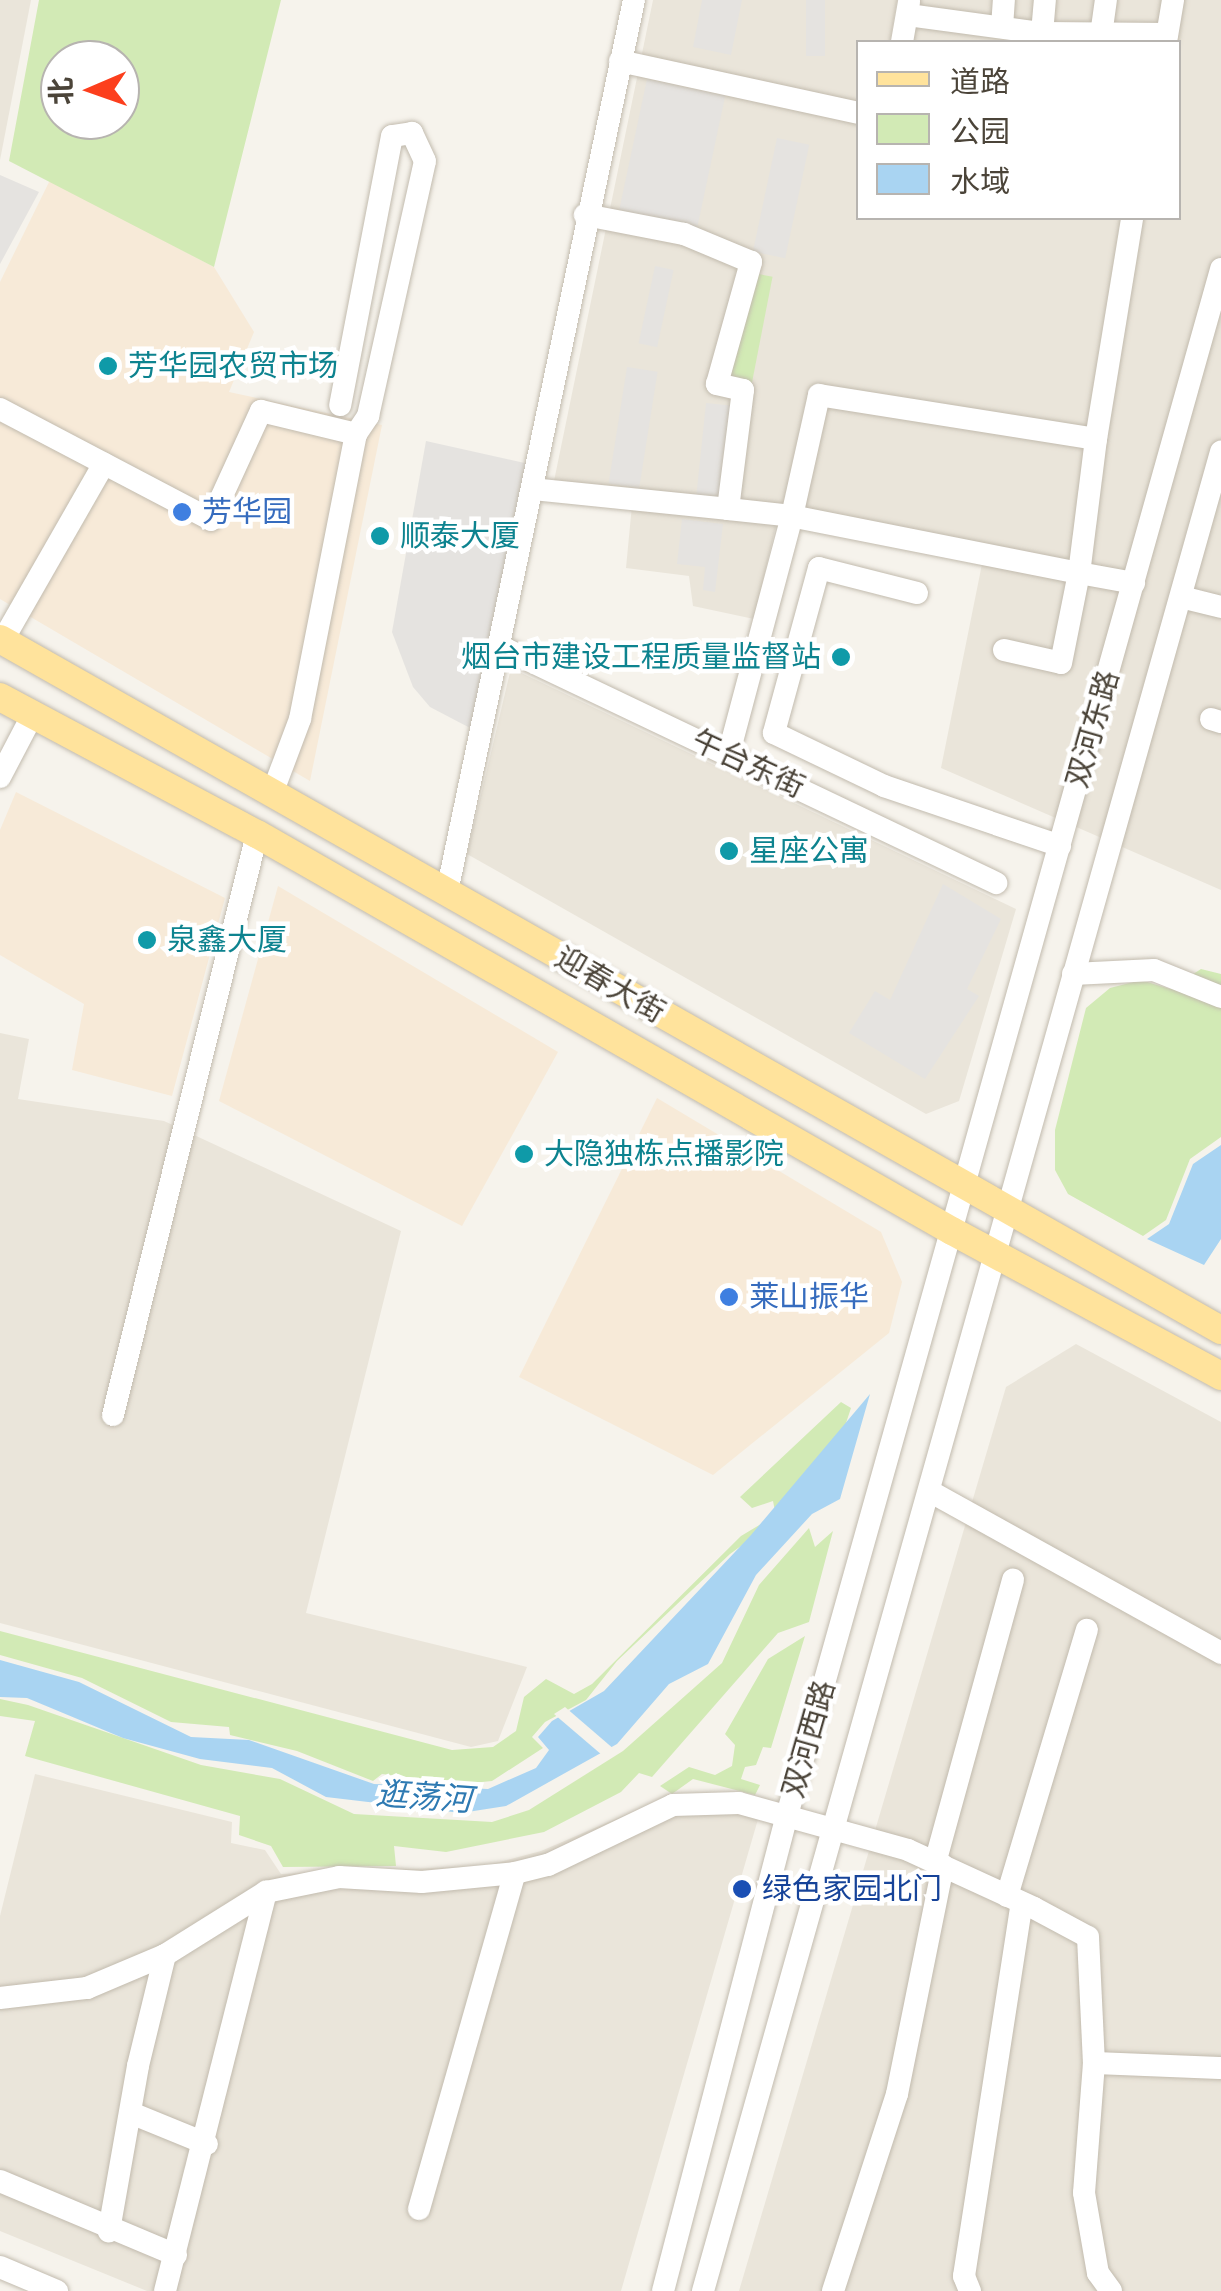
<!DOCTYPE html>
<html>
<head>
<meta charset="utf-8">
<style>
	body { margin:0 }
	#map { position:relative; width:1221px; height:2291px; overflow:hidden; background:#f6f3ec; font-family:"Fira Sans","Noto Sans SC",sans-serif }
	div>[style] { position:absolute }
	.residential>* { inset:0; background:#eae5da }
	.commercial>* { inset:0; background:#f7ead8 }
	.green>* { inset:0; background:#d2eab5; transform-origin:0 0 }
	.parking>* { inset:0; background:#e5e3e0; transform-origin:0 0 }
	.water>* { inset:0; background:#a9d4f2 }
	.pier>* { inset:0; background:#f6f3ec }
	.roads { filter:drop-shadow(0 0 2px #c2bbae) drop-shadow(0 0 2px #c2bbae) }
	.minor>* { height:22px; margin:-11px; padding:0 11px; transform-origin:11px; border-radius:11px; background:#fff }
	.major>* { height:28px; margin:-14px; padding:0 14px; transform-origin:14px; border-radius:14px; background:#ffe39c }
	.dots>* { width:28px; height:28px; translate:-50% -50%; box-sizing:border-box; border:5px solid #fff; border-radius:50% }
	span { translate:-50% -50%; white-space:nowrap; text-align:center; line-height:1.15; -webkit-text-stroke:9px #fff; paint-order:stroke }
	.culture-label { font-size:30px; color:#0d838f }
	.left { translate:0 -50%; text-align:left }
	.right { translate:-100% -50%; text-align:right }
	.shop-label { font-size:30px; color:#366cbe }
	.street-label { font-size:30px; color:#4b4439 }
	.transit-label { font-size:30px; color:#164399 }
	.water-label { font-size:32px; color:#2e7ab2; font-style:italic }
	.legend { position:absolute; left:856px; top:40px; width:325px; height:180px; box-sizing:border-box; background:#fff; border:2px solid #b7b4b0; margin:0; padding:12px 18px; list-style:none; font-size:30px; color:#4b4439 }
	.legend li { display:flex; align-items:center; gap:20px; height:50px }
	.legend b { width:50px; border:2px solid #b7b4b0 }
	.north { position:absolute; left:40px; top:40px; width:100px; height:100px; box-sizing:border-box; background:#fff; border:2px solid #b7b4b0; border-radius:50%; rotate:268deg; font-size:28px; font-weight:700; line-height:40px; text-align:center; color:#4b4439 }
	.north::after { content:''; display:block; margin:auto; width:35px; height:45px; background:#fc3f1d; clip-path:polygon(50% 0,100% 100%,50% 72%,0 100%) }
</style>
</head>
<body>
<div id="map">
	<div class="residential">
		<i style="clip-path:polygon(0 0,31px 0,0 160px)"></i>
		<i style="clip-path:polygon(653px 0,897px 0,890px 42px,858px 42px,858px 218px,1178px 218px,1178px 42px,902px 42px,909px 0,1221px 0,1221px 890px,941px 768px,983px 559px,780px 508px,754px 619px,693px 606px,689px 576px,626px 568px,632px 505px,554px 481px)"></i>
		<i style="clip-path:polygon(511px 668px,1016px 909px,959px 1101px,926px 1114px,467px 854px)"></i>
		<i style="clip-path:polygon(0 1033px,29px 1039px,18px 1099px,164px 1121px,401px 1231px,306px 1613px,527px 1667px,498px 1741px,471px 1747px,0 1623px)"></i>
		<i style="clip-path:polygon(1076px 1344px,1221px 1422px,1221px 2291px,739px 2291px,1006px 1387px)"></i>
		<i style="clip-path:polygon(35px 1774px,232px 1822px,231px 1843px,265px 1850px,281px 1874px,485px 1866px,541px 1851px,658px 1801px,763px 1802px,621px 2291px,147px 2291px,0 2231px,0 1916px)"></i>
	</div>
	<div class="commercial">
		<i style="clip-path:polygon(50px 180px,214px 267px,254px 332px,229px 392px,382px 425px,310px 781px,0 599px,0 282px)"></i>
		<i style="clip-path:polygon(16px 792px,225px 898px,172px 1096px,72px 1070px,84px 1004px,0 955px,0 830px)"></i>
		<i style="clip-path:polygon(278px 886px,558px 1052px,462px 1226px,219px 1101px)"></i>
		<i style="clip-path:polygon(657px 1098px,881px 1232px,902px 1282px,889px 1333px,713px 1475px,519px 1377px)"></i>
	</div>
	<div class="green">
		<i style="clip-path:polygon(evenodd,39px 0,281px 0,214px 267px,9px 161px,39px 0,120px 60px,120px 120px,60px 120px,60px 60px,120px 60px)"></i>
		<i style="left:748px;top:272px;width:25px;height:113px;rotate:11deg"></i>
		<i style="clip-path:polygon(1201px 969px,1221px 974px,1221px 1137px,1190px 1159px,1166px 1220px,1143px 1236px,1068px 1194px,1055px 1170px,1055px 1130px,1086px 1008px,1110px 988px,1141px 980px,1170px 989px)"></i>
		<i style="clip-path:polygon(841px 1402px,851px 1408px,842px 1435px,781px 1517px,730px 1554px,617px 1661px,586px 1700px,545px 1722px,532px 1737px,543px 1748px,492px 1781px,462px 1784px,382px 1774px,373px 1781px,297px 1751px,230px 1735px,229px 1727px,171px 1722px,82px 1678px,0 1655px,0 1631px,452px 1750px,493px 1747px,516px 1731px,524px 1697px,546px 1679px,574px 1694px,592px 1684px,741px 1536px,766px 1521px,775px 1511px,773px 1501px,752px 1508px,740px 1497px)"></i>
		<i style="clip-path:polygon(809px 1528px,815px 1547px,833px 1531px,809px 1622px,778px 1633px,652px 1777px,639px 1773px,621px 1792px,544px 1832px,446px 1852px,394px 1846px,396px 1866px,283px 1867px,271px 1846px,239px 1835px,240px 1816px,25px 1756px,35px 1721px,0 1716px,0 1699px,28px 1705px,201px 1765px,280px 1779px,354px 1814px,492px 1822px,529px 1810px,623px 1751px,722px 1663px,759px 1585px)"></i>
		<i style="clip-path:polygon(805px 1636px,771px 1748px,763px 1747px,756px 1765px,745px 1767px,741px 1779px,760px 1785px,755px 1795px,693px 1779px,672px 1794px,660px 1786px,689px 1767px,715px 1775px,732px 1766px,735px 1745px,725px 1734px,768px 1659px)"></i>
	</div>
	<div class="parking">
		<i style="clip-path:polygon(702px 0,742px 0,731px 55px,693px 47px)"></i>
		<i style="left:806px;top:0;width:19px;height:56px"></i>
		<i style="left:647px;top:79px;width:80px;height:137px;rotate:12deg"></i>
		<i style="left:777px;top:138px;width:33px;height:116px;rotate:12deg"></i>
		<i style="clip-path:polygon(0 175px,39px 192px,0 264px)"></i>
		<i style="left:655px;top:266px;width:19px;height:79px;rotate:12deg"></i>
		<i style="left:627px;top:367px;width:31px;height:118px;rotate:9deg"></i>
		<i style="left:706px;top:403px;width:27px;height:96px;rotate:6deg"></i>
		<i style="clip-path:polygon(426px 441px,529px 464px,472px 729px,430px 707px,413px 687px,392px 632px)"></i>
		<i style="clip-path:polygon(682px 519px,723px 524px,715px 592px,703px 590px,705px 567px,677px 564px)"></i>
		<i style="clip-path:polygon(943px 884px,1001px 919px,967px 989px,979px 996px,925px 1079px,849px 1033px,875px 991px,890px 1000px)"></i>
	</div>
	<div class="water">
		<i style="clip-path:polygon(1221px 1145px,1221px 1239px,1204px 1265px,1147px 1239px,1169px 1224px,1193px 1164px)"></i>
		<i style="clip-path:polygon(870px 1394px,840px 1499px,812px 1514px,756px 1575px,708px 1664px,669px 1684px,617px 1744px,506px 1806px,461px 1813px,326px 1797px,272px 1768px,200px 1759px,123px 1738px,27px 1698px,0 1697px,0 1660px,79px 1682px,191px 1737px,249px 1740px,374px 1784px,488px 1789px,536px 1768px,549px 1750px,538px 1737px,552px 1721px,604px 1691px,751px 1535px)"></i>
	</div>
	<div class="pier">
		<i style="clip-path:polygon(565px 1707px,615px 1750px,602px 1755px,554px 1714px)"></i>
	</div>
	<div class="roads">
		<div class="minor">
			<i style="left:908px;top:15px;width:135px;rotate:7.7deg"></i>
			<i style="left:1042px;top:33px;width:125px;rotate:0.5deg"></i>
			<i style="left:1002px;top:27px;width:27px;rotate:-86deg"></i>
			<i style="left:1042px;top:33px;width:33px;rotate:-85deg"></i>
			<i style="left:1101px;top:35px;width:35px;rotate:-82deg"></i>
			<i style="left:902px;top:42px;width:41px;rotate:-80.1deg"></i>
			<i style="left:1166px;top:42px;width:43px;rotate:-80.5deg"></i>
			<i style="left:620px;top:61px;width:244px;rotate:12.3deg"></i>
			<i style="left:0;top:409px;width:238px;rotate:27.7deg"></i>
			<i style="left:211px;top:520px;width:120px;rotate:-65.4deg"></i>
			<i style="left:261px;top:411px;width:98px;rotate:13.6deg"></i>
			<i style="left:1096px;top:439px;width:135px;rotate:97.2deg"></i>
			<i style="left:1079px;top:573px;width:293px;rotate:-168.8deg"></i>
			<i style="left:792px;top:516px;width:124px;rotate:-77.4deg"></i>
			<i style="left:819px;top:395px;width:280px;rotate:9deg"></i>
			<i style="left:1096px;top:439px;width:224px;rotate:-80.7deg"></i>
			<i style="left:532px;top:489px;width:197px;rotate:5.8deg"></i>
			<i style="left:728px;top:509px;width:120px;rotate:-82.8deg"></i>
			<i style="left:743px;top:390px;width:27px;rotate:-167deg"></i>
			<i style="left:717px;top:384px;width:127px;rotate:-74.4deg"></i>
			<i style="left:751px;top:262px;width:73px;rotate:-157.3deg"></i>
			<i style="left:684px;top:234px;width:101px;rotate:-169.1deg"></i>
			<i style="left:728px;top:509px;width:64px;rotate:6.2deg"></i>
			<i style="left:792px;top:516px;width:233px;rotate:104.9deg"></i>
			<i style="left:917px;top:593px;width:101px;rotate:-165.7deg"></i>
			<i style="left:819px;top:568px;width:171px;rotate:105.3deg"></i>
			<i style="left:774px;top:733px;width:122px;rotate:25.7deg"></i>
			<i style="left:884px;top:786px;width:186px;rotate:18.8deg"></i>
			<i style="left:1181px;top:597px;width:41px;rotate:14deg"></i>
			<i style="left:3px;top:640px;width:203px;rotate:-60.2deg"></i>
			<i style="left:499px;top:646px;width:551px;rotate:25.49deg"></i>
			<i style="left:1004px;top:650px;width:58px;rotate:12.8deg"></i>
			<i style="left:1061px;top:663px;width:92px;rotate:-78.7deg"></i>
			<i style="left:1079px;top:573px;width:56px;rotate:10.3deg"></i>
			<i style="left:1211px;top:719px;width:10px;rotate:17deg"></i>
			<i style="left:0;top:777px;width:71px;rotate:-62.4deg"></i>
			<i style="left:273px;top:791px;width:77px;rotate:-69.4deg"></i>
			<i style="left:300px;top:719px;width:290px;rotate:-78.9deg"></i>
			<i style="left:356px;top:434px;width:22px;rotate:-56deg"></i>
			<i style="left:368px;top:416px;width:261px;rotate:-77.4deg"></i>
			<i style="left:425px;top:161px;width:31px;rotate:-115deg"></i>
			<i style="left:412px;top:133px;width:20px;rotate:171deg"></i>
			<i style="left:392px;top:136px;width:274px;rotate:100.9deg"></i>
			<i style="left:447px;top:892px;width:911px;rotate:-78.16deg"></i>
			<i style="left:1073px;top:974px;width:81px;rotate:-2.8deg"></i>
			<i style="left:1154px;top:970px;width:72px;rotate:21.9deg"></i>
			<i style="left:113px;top:1415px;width:599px;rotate:-76.08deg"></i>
			<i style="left:931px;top:1492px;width:332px;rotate:29deg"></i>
			<i style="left:935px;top:1863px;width:294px;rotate:-74.6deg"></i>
			<i style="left:1007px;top:1896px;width:278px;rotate:-73.3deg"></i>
			<i style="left:165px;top:1955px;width:119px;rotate:-32deg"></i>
			<i style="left:0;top:1998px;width:88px;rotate:-6.6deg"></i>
			<i style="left:87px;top:1988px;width:85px;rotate:-22.9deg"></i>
			<i style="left:165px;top:1955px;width:114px;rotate:103.7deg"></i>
			<i style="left:138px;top:2066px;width:168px;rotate:100deg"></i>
			<i style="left:1094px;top:2063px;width:130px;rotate:94.4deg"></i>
			<i style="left:1084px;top:2193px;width:81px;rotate:80.1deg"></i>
			<i style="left:1098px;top:2273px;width:22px;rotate:54deg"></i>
			<i style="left:131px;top:2113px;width:82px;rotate:22.2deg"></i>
			<i style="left:0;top:2181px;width:191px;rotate:22.8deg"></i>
			<i style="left:419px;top:2209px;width:349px;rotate:-74.1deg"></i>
			<i style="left:0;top:2267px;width:62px;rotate:22.8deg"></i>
			<i style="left:165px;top:2291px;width:412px;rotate:-75.8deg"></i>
			<i style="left:266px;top:1892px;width:75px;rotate:-11.6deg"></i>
			<i style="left:339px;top:1877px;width:83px;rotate:3.4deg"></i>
			<i style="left:422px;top:1882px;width:93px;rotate:-5.5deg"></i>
			<i style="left:515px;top:1873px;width:34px;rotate:-14deg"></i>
			<i style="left:548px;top:1865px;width:139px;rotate:-25.6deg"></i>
			<i style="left:673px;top:1805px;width:66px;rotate:-1.7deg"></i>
			<i style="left:739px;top:1803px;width:175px;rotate:15.5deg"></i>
			<i style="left:908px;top:1850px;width:139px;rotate:24.7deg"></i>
			<i style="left:1034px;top:1908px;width:61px;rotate:28.2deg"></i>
			<i style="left:1088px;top:1937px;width:126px;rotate:87.3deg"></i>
			<i style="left:1094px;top:2063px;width:127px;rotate:2.3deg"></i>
			<i style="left:663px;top:2291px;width:488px;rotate:-75.4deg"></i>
			<i style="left:786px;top:1819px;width:1610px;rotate:-74.32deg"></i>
			<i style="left:703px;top:2291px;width:1911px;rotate:-74.27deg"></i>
			<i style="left:833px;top:2291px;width:207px;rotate:-72deg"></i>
			<i style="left:897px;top:2094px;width:233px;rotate:-78.6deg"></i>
			<i style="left:970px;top:2291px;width:16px;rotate:-112deg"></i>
			<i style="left:964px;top:2276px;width:377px;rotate:-81.2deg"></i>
		</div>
		<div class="major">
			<i style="left:0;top:639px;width:1403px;rotate:29.51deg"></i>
			<i style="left:0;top:697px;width:291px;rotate:28.1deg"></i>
			<i style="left:257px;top:834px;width:800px;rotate:29.74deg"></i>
			<i style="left:952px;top:1231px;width:306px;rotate:28.3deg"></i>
		</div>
	</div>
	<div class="dots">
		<i style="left:108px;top:366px;background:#0f9aa8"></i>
		<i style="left:182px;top:512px;background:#3f7fe0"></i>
		<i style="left:380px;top:536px;background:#0f9aa8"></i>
		<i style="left:841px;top:657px;background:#0f9aa8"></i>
		<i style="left:729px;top:851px;background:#0f9aa8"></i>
		<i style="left:147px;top:940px;background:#0f9aa8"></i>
		<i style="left:524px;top:1154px;background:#0f9aa8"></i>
		<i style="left:729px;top:1297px;background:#3f7fe0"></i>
		<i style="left:742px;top:1889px;background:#1a4fb4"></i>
	</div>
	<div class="culture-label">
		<span class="left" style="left:128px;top:366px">芳华园农贸市场</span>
		<span class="left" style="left:400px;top:536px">顺泰大厦</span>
		<span class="right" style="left:821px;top:657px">烟台市建设工程质量监督站</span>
		<span class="left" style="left:749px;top:851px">星座公寓</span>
		<span class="left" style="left:167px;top:940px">泉鑫大厦</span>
		<span class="left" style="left:544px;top:1154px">大隐独栋点播影院</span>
	</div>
	<div class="shop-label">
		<span class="left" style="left:202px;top:512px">芳华园</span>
		<span class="left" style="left:749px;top:1297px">莱山振华</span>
	</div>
	<div class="street-label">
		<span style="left:1093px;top:729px;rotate:-74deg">双河东路</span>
		<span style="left:748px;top:764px;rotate:25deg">午台东街</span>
		<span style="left:610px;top:985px;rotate:30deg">迎春大街</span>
		<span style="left:809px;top:1739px;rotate:-74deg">双河西路</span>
	</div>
	<div class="transit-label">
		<span class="left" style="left:762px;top:1889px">绿色家园北门</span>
	</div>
	<div class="water-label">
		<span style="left:424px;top:1797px;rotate:4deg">逛荡河</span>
	</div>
	<ul class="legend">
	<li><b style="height:12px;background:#ffe39c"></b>道路</li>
	<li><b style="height:28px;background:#d2eab5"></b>公园</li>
	<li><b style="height:28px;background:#a9d4f2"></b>水域</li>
	</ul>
	<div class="north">北</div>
</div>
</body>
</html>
